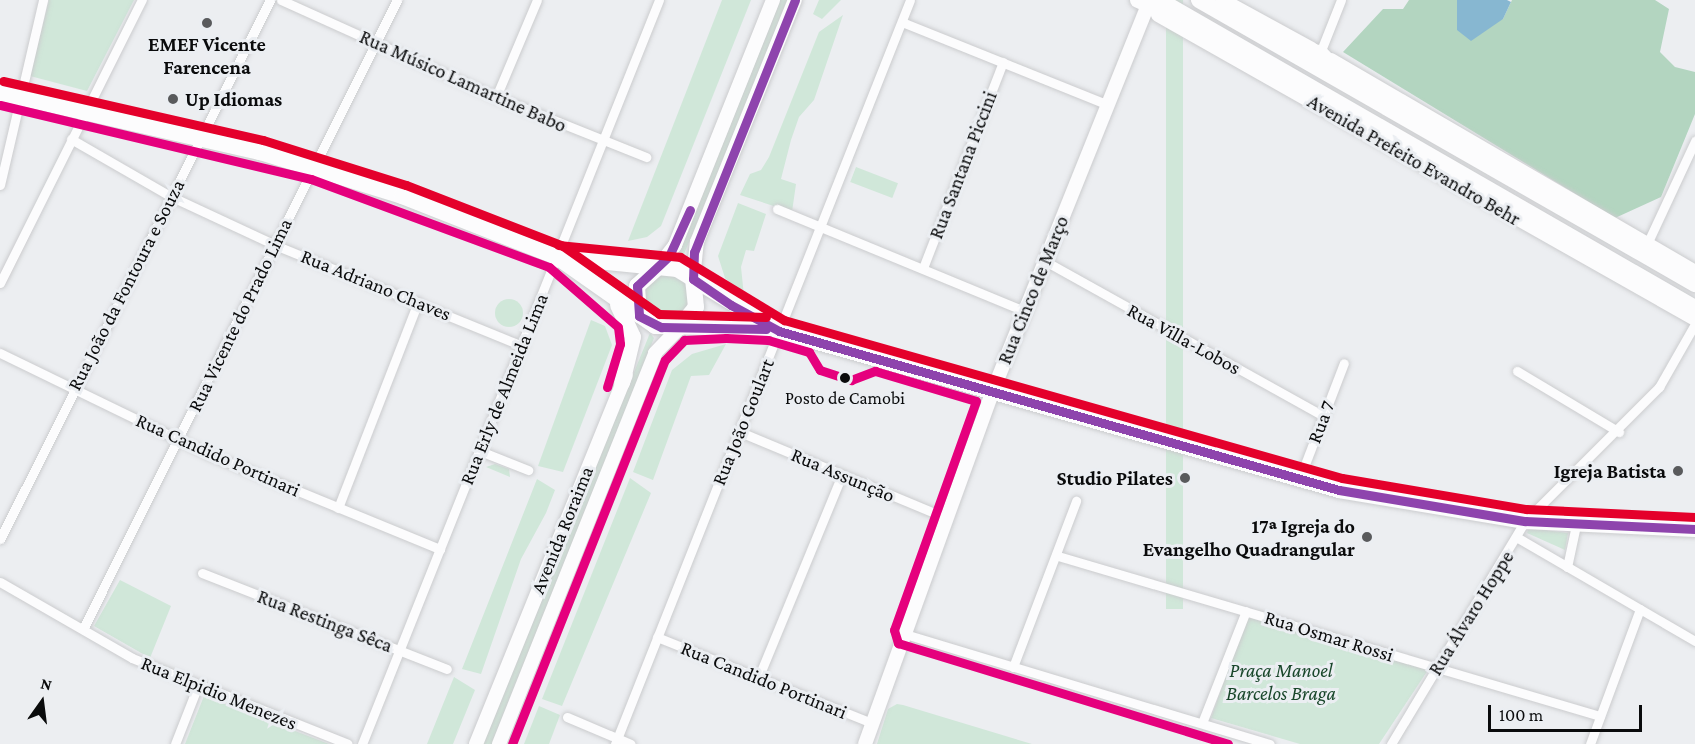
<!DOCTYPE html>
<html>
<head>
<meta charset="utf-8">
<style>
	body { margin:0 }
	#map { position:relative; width:1695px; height:744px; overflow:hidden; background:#eceef1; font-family:"Crimson Pro",serif }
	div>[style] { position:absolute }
	.green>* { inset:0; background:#d0e7d9; transform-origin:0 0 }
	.round { border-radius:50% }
	.forest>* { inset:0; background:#b3d5c0 }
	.water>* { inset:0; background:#87b7d1 }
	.roads { filter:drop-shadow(0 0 2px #cbccce) drop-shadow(0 0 2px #cbccce) }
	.street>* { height:9px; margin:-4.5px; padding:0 4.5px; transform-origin:4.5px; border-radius:4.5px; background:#fcfcfd }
	.secondary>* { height:14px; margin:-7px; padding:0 7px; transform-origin:7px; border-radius:7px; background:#fcfcfd }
	.highway>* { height:16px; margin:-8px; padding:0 8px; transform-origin:8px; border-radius:8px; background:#fcfcfd }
	.bus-1>* { height:9px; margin:-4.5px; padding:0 4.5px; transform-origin:4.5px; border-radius:4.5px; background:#8e44ad }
	.bus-2>* { height:9px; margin:-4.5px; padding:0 4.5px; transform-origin:4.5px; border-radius:4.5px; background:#e5007d }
	.bus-3>* { height:9px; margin:-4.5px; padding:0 4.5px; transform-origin:4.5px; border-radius:4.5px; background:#e4002b }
	.dots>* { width:16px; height:16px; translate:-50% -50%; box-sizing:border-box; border:3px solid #ebeef2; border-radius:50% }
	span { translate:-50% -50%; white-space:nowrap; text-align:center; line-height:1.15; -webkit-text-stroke:6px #ebeef2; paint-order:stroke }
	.bus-label { font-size:18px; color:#0a0b0c }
	.poi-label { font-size:20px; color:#0a0b0c; font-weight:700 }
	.left { translate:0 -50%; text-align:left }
	.right { translate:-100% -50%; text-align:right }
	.street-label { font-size:20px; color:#0a0b0c }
	.park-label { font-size:20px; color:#19472b; font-style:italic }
	.north { position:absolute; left:12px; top:672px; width:60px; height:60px; -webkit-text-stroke:4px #ebeef2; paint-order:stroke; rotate:14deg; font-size:16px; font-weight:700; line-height:24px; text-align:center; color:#0a0b0c }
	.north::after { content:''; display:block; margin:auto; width:21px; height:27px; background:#0a0b0c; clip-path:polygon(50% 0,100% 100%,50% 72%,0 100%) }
	.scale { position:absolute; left:1488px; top:705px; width:154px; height:27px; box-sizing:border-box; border:3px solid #0a0b0c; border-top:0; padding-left:8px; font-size:18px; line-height:21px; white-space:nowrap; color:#0a0b0c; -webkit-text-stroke:4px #ebeef2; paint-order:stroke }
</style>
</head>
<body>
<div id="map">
	<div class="green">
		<i style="clip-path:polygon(49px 0,134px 0,87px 91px,30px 76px)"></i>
		<i style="clip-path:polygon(722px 0,751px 0,661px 226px,647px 237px,628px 241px)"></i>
		<i style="clip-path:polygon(780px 0,788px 0,682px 259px,679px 254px)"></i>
		<i style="clip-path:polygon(819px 0,841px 0,822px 19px,813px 14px)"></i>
		<i style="left:1166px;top:0;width:17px;height:609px"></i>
		<i style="clip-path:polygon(843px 15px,814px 100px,799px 117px,791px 140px,781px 179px,796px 184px,792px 212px,740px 195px,750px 174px,761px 170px,769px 157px,819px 32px)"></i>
		<i style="left:856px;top:167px;width:45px;height:16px;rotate:21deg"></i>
		<i style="clip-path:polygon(738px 203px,766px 214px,754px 251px,746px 250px,741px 267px,744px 296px,725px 278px,718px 256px)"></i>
		<i class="round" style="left:643px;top:274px;width:46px;height:46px"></i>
		<i class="round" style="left:495px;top:299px;width:28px;height:28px"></i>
		<i style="clip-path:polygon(591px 320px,605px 326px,612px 345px,563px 472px,538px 466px)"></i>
		<i style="clip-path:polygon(650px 333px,654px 338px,492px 744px,483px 744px)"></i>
		<i style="clip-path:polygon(726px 344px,709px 375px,691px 376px,653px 480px,633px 472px,672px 370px,692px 354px)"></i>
		<i style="clip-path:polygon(495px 464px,509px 469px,510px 477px,486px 467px)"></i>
		<i style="clip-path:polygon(630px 478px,651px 493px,562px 706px,542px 699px)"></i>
		<i style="clip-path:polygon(537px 479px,555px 490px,546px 513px,521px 559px,481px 674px,462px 669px)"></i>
		<i style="clip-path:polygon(1529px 528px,1568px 533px,1565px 550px,1527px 533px)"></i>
		<i style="clip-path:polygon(120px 580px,171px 606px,150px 658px,94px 626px)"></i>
		<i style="clip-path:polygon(1247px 617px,1428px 670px,1379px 744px,1300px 744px,1211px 718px)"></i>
		<i style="clip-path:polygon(454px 677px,475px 690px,453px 744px,427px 744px)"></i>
		<i style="clip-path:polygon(204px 696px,329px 744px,185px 744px)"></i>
		<i style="clip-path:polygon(897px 704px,903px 705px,1032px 744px,877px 744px,888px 709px)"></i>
		<i style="clip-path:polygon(539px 706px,560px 715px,549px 744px,524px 744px)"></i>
	</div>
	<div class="forest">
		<i style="clip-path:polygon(1409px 0,1457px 0,1457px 30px,1503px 19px,1512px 0,1655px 0,1669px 9px,1660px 52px,1675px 67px,1695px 72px,1695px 114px,1661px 197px,1615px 218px,1343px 52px,1383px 9px,1403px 9px)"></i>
	</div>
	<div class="water">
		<i style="clip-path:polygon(1457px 0,1507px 0,1511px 2px,1503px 19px,1471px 41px,1457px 30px)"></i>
	</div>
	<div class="roads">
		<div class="street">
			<i style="left:281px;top:0;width:236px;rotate:24.3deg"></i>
			<i style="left:496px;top:97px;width:162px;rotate:21.8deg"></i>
			<i style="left:902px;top:22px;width:222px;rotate:21.9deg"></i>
			<i style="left:1320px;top:53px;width:57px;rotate:-68.4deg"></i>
			<i style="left:496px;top:97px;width:105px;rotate:-67.1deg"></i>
			<i style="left:71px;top:139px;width:114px;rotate:29.9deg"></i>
			<i style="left:170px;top:196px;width:116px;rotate:25deg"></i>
			<i style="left:275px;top:245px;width:267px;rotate:22.2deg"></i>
			<i style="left:0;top:185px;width:190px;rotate:-76.9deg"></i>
			<i style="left:777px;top:209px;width:268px;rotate:22.4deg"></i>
			<i style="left:1647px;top:244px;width:114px;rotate:-65deg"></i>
			<i style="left:1045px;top:261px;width:319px;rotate:29.1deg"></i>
			<i style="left:923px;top:268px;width:221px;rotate:-68.8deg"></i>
			<i style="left:0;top:283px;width:317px;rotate:-63.4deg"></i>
			<i style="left:0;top:353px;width:231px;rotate:25.9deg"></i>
			<i style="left:208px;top:454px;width:251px;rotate:22.3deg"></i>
			<i style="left:1517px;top:371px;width:119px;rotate:30.9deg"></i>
			<i style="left:740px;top:432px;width:224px;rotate:22.6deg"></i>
			<i style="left:480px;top:451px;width:52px;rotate:21.6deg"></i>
			<i style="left:1299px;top:480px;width:125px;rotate:-69deg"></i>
			<i style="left:338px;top:508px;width:221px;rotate:-68.8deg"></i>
			<i style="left:1518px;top:538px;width:205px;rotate:30.2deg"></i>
			<i style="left:0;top:539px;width:603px;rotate:-63.39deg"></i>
			<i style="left:1058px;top:556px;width:565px;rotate:16.45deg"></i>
			<i style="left:1567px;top:567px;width:43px;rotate:-77.9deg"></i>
			<i style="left:202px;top:573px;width:263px;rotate:21.4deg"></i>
			<i style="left:0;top:582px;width:152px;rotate:29.9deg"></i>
			<i style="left:132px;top:658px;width:232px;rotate:21.7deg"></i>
			<i style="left:83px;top:629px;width:703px;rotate:-63.47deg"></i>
			<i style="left:905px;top:634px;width:381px;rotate:16.8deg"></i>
			<i style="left:657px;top:637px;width:232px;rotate:21.8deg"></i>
			<i style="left:1013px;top:667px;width:178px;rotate:-69.2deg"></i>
			<i style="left:759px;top:676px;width:217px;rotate:-67.6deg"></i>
			<i style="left:567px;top:717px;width:69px;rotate:22.9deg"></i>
			<i style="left:1202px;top:723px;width:120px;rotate:-68.6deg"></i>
			<i style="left:175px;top:744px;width:60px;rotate:-68.6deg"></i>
			<i style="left:362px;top:744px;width:801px;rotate:-68.24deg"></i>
			<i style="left:615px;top:744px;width:800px;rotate:-68.37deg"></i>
			<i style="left:1391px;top:744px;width:260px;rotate:-59deg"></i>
			<i style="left:1525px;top:521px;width:190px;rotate:-45deg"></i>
			<i style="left:1659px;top:387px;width:73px;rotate:-60.3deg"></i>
			<i style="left:1590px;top:744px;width:144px;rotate:-69.7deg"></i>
		</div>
		<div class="secondary">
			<i style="left:1222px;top:0;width:102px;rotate:28.6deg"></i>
			<i style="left:1158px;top:15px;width:617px;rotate:29.51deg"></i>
			<i style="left:1331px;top:60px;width:421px;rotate:30.2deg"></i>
			<i style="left:658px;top:267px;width:28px;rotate:-52deg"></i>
			<i style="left:675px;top:245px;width:264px;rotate:-68.2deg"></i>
			<i style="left:693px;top:279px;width:37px;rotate:-84deg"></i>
			<i style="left:697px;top:242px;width:261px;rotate:-68deg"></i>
			<i style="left:476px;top:744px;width:398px;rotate:-67.9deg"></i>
			<i style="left:499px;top:744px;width:421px;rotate:-68.2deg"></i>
			<i style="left:655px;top:353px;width:35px;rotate:-46deg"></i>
			<i style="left:865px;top:744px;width:373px;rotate:-70.1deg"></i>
			<i style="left:992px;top:393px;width:415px;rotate:-68.1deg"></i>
		</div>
		<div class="highway">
			<i style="left:1138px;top:0;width:40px;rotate:23.4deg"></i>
			<i style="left:1159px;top:0;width:618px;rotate:29.88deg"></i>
			<i style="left:1199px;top:0;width:572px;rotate:29.79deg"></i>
			<i style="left:1286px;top:46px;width:35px;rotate:12deg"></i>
			<i style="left:1320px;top:53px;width:33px;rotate:46deg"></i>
			<i style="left:0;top:93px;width:267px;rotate:12.8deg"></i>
			<i style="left:260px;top:152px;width:149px;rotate:17.2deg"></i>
			<i style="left:402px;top:196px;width:167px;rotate:21.5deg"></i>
			<i style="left:557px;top:257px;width:120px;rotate:35.1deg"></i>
			<i style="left:655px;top:326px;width:115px;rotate:1deg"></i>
			<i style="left:557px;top:257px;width:121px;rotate:5.7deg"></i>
			<i style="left:677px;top:269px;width:119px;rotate:31.3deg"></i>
			<i style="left:779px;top:331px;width:582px;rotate:15.85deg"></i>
			<i style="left:1339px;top:490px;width:189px;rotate:9.5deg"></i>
			<i style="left:1525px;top:521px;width:170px;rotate:2.7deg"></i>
			<i style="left:618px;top:305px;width:35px;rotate:65deg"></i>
			<i style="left:633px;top:337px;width:47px;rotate:103.4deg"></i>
			<i style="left:639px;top:315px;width:29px;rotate:-94deg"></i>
			<i style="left:637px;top:286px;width:28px;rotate:-42deg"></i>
			<i style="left:679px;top:328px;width:27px;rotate:-51deg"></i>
			<i style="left:696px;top:307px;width:28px;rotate:-96deg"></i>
		</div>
	</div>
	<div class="bus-1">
		<i style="left:795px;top:0;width:271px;rotate:111.8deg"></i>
		<i style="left:694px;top:252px;width:27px;rotate:92deg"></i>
		<i style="left:693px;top:279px;width:46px;rotate:34.4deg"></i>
		<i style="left:731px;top:305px;width:55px;rotate:28.4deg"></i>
		<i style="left:779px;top:331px;width:582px;rotate:15.85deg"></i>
		<i style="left:1339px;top:490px;width:189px;rotate:9.5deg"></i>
		<i style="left:1525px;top:521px;width:170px;rotate:2.7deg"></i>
		<i style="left:690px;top:210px;width:51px;rotate:114.5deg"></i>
		<i style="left:669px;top:256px;width:44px;rotate:136.8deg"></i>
		<i style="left:637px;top:286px;width:30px;rotate:86deg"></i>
		<i style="left:639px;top:316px;width:25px;rotate:27deg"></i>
		<i style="left:661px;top:327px;width:105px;rotate:1.1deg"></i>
	</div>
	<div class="bus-2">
		<i style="left:0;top:105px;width:320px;rotate:13.4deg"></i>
		<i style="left:311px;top:179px;width:254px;rotate:20.3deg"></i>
		<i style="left:549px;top:267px;width:91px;rotate:41deg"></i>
		<i style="left:618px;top:327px;width:17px;rotate:83deg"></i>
		<i style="left:620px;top:344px;width:45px;rotate:106.8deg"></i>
		<i style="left:512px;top:744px;width:413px;rotate:-68.3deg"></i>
		<i style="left:665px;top:360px;width:28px;rotate:-46deg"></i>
		<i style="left:684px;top:340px;width:42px;rotate:-2.7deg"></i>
		<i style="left:726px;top:338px;width:42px;rotate:2.7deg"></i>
		<i style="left:768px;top:340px;width:43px;rotate:16.3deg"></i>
		<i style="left:809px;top:352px;width:21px;rotate:59deg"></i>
		<i style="left:820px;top:370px;width:33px;rotate:18deg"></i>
		<i style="left:851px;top:380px;width:26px;rotate:-21deg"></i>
		<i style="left:875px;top:371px;width:105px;rotate:16.5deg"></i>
		<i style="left:976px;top:401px;width:243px;rotate:109.7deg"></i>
		<i style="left:894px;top:630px;width:14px;rotate:73deg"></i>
		<i style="left:898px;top:643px;width:345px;rotate:17deg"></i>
	</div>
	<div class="bus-3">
		<i style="left:3px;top:81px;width:267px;rotate:12.8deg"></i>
		<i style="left:263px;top:140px;width:150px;rotate:17.5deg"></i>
		<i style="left:406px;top:185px;width:168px;rotate:21.2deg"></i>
		<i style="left:563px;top:246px;width:118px;rotate:35.3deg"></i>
		<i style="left:659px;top:314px;width:107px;rotate:1.6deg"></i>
		<i style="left:558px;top:245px;width:123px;rotate:5.6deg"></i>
		<i style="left:680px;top:257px;width:122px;rotate:31.2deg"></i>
		<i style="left:784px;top:320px;width:580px;rotate:15.81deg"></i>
		<i style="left:1342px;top:478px;width:187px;rotate:9.6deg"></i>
		<i style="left:1526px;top:509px;width:169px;rotate:2.7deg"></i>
	</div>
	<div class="dots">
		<i style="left:207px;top:23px;background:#595a5c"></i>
		<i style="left:173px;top:99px;background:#595a5c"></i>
		<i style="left:845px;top:378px;background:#0a0b0c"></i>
		<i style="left:1678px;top:471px;background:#595a5c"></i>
		<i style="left:1185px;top:478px;background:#595a5c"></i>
		<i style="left:1367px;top:537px;background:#595a5c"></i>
	</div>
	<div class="bus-label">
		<span style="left:845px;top:398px">Posto de Camobi</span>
	</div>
	<div class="poi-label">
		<span style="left:207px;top:56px">EMEF Vicente<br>Farencena</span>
		<span class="left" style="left:185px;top:99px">Up Idiomas</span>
		<span class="right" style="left:1666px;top:471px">Igreja Batista</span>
		<span class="right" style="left:1173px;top:478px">Studio Pilates</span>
		<span class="right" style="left:1355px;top:538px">17ª Igreja do<br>Evangelho Quadrangular</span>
	</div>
	<div class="street-label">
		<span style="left:463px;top:81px;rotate:24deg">Rua Músico Lamartine Babo</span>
		<span style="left:1414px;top:160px;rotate:30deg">Avenida Prefeito Evandro Behr</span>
		<span style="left:963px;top:165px;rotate:-69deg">Rua Santana Piccini</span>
		<span style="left:126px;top:285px;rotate:-63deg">Rua João da Fontoura e Souza</span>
		<span style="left:376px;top:285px;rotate:22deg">Rua Adriano Chaves</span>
		<span style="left:1033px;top:290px;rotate:-68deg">Rua Cinco de Março</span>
		<span style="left:240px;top:315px;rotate:-64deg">Rua Vicente do Prado Lima</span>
		<span style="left:1184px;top:339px;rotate:29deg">Rua Villa-Lobos</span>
		<span style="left:504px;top:389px;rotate:-68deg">Rua Erly de Almeida Lima</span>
		<span style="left:743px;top:422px;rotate:-68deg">Rua João Goulart</span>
		<span style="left:1321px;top:422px;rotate:-69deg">Rua 7</span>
		<span style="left:218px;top:455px;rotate:24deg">Rua Candido Portinari</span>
		<span style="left:843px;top:475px;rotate:23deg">Rua Assunção</span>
		<span style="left:562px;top:530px;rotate:-68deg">Avenida Roraima</span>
		<span style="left:1471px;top:613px;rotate:-58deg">Rua Álvaro Hoppe</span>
		<span style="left:325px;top:621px;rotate:21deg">Rua Restinga Sêca</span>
		<span style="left:1329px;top:636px;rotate:17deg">Rua Osmar Rossi</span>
		<span style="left:764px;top:680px;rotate:22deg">Rua Candido Portinari</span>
		<span style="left:219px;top:693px;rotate:22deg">Rua Elpidio Menezes</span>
	</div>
	<div class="park-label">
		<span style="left:1281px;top:682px">Praça Manoel<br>Barcelos Braga</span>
	</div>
	<div class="north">N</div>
	<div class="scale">100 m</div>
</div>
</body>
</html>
